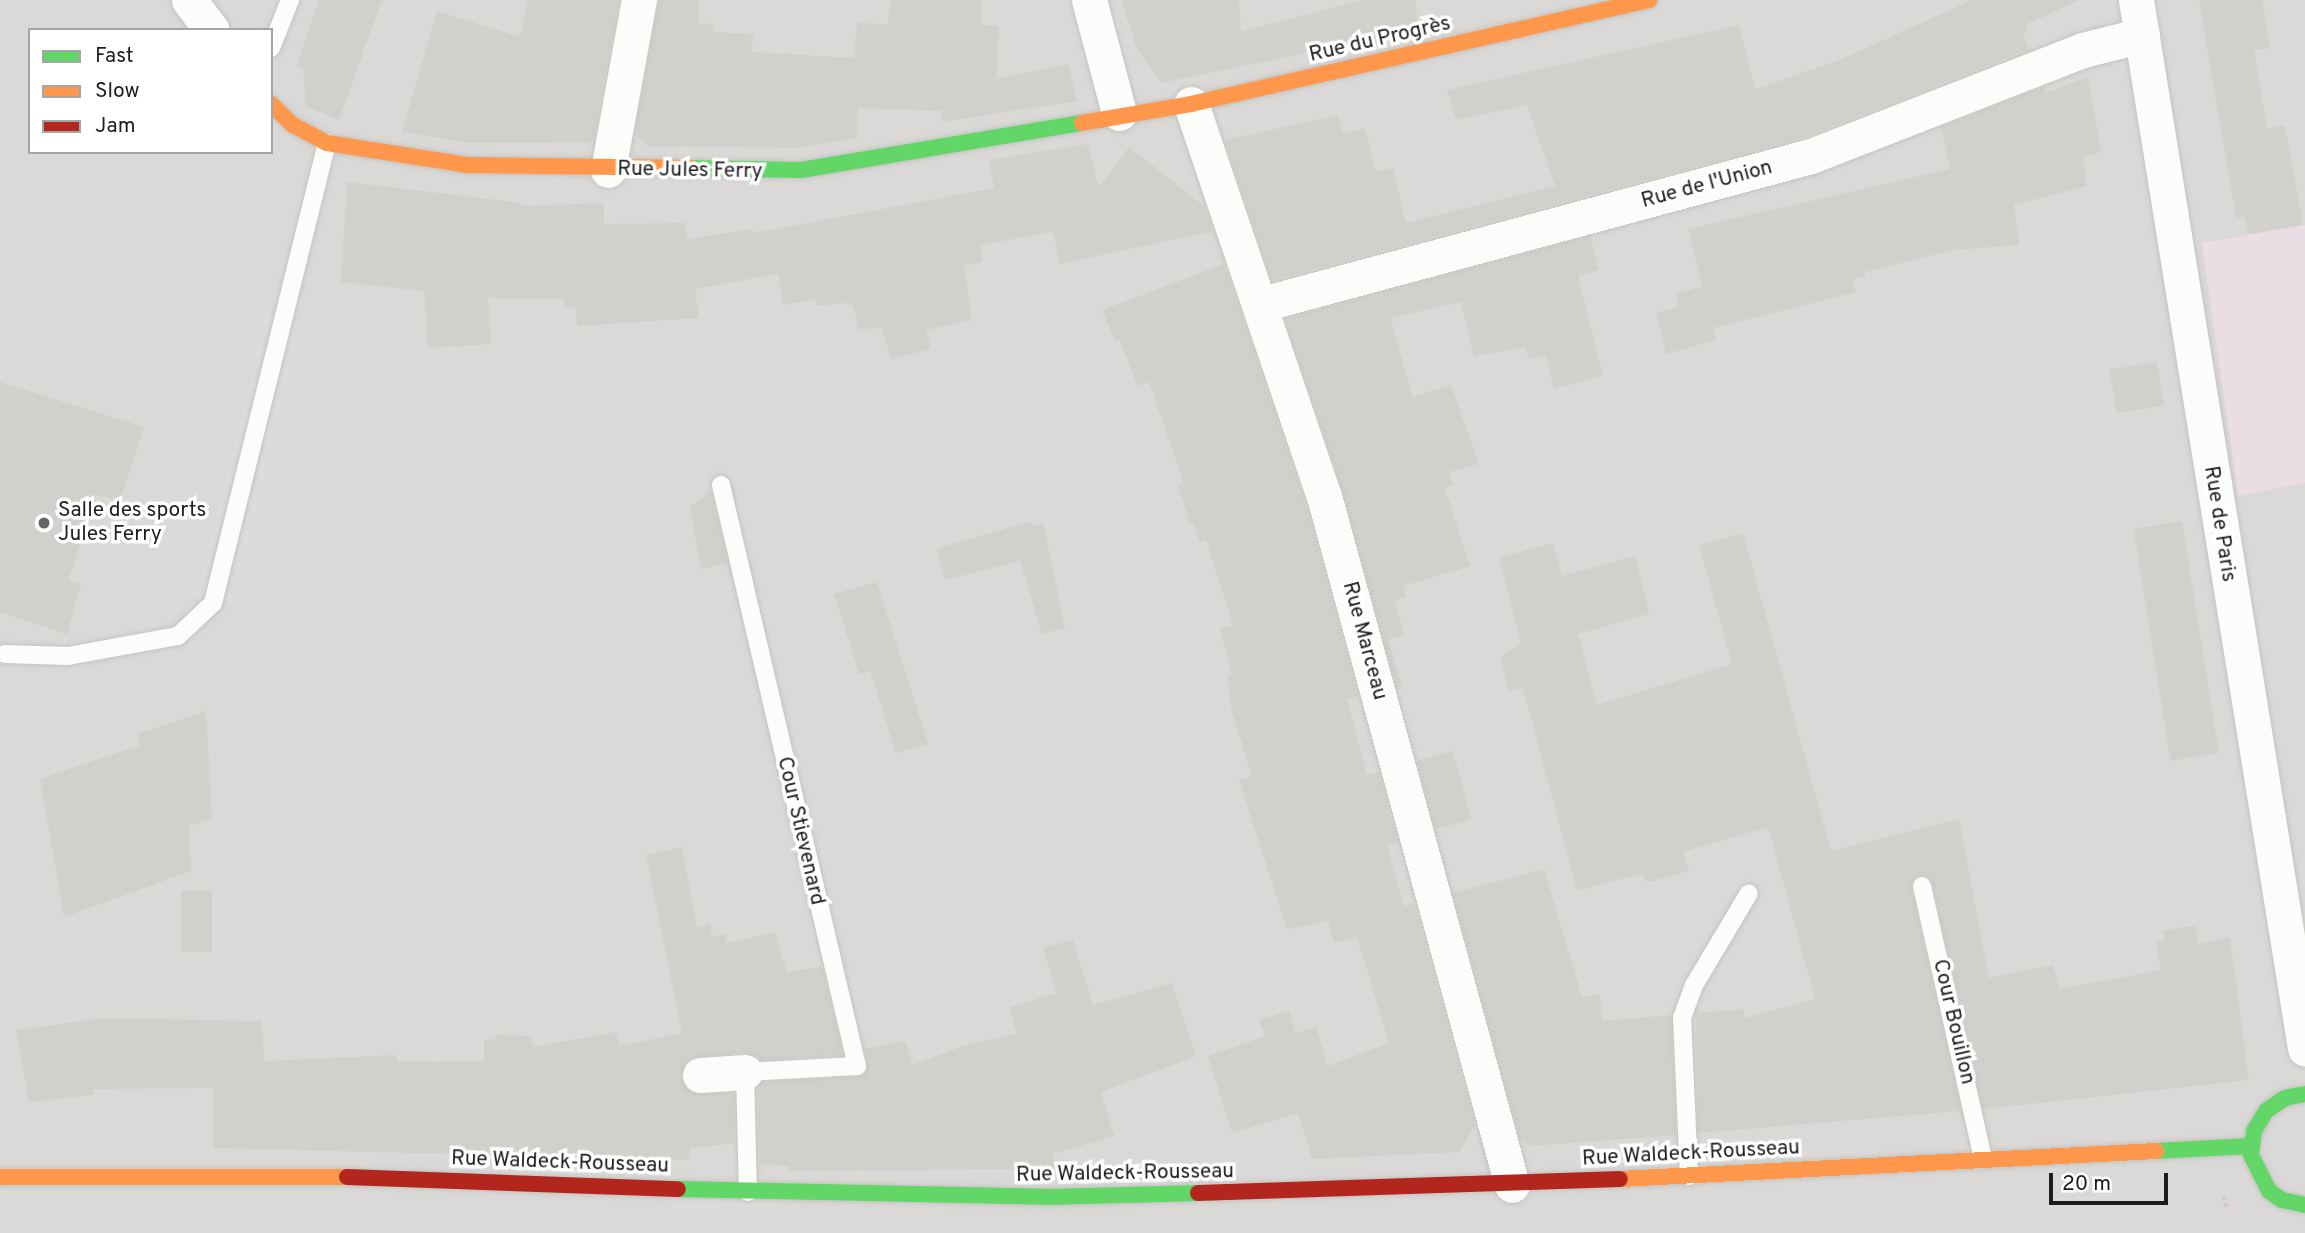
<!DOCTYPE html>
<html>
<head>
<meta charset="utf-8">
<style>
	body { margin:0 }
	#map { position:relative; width:2305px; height:1233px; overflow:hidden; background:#eceae5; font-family:Overpass,sans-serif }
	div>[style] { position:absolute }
	.residential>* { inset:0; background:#dbd9d7 }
	.industrial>* { inset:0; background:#eadee4 }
	.parking>* { inset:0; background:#dcdbd9 }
	.building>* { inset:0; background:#d2d0cc; transform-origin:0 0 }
	.path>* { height:4.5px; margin-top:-2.25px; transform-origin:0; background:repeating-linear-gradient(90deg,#d7c8c4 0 3.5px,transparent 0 7px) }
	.roads { filter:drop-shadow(0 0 2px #c4c4c1) drop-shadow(0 0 2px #c4c4c1) }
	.lane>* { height:18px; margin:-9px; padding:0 9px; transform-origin:9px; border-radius:9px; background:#fcfcfb }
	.street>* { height:35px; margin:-17.5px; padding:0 17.5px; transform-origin:17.5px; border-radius:17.5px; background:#fcfcfb }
	.fast>* { height:16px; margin:-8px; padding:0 8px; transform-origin:8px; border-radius:8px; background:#63d668 }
	.slow>* { height:16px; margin:-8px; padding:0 8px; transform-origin:8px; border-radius:8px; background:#ff974d }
	.jam>* { height:16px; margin:-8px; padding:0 8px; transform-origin:8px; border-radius:8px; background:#b3261e }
	.dots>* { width:19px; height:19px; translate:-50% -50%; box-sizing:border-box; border:4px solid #fff; border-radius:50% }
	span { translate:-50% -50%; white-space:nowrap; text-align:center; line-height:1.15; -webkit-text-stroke:7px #fff; paint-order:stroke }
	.street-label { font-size:21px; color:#1d1d1d }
	.poi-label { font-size:21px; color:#1d1d1d }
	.left { translate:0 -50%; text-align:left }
	.legend { position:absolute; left:28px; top:28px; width:245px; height:126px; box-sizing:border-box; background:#fff; border:2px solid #a5a5a5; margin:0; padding:9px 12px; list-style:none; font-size:21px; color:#1d1d1d }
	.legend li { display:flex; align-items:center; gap:14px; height:35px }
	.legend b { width:35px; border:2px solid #a5a5a5 }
	.scale { position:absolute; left:2049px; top:1173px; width:119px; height:32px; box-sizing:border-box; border:4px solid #1d1d1d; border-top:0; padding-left:9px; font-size:21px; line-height:24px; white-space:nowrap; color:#1d1d1d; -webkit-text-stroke:5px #fff; paint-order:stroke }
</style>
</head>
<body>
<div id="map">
	<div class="residential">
		<i style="clip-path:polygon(evenodd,0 0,2305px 0,2305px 1233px,0 1233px,0 0,30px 30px,271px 30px,271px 152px,30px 152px,30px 30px)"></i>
	</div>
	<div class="industrial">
		<i style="clip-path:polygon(2305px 225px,2305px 483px,2238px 496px,2202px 243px)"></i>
	</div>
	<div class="parking">
		<i style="clip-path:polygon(0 224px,325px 328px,262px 609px,194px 597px,257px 360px,222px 348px,143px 414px,0 370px)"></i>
		<i style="clip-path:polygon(2198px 1188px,2210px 1233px,1563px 1233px,1662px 1226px)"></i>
		<i style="clip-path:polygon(671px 1193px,1029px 1233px,673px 1233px)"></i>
	</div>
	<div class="building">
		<i style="clip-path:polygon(319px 0,382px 0,339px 120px,306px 107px,303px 68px,296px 67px)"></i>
		<i style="clip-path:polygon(528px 0,619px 0,593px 142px,470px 143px,402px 132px,437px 11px,520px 37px)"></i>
		<i style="clip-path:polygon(659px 0,699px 0,698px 23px,714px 24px,713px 32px,753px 34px,752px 52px,854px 58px,857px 23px,888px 24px,890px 0,982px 0,981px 25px,999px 26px,996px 79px,1068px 64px,1077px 101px,942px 122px,942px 111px,858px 108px,857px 138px,799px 148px,647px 146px,635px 133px)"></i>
		<i style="clip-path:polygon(1121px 0,1239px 0,1241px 31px,1363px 0,1415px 0,1419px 30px,1161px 83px,1137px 49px)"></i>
		<i style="clip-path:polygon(1972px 0,2080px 0,2025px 25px,2028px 31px,2023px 34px,2029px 49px,1801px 138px,1272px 280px,1225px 140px,1338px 115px,1343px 134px,1365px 128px,1376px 172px,1393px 168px,1406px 223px,1555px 186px,1527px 105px,1456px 120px,1447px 90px,1739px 25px,1755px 89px,1837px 61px)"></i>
		<i style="clip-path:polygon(2199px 0,2262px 0,2270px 48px,2254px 50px,2267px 129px,2285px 125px,2303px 225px,2248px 234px,2245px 217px,2236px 218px)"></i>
		<i style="clip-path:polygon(2088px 77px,2101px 152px,2083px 158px,2087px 186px,2014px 205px,2019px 245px,1954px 250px,1865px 272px,1865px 276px,1853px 279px,1856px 292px,1713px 328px,1716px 340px,1666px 354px,1656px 313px,1679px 307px,1675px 294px,1702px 286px,1688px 229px,1950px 169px,1941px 127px,2044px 87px,2046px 93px)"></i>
		<i style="clip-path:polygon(1088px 144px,1099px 187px,1129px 147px,1204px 206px,1213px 231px,1060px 264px,1053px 232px,980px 245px,982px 262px,964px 266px,972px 320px,926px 330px,931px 349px,891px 359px,882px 328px,858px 329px,854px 307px,848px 303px,816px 306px,815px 299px,783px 305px,778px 274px,695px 289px,699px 318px,577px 326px,575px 307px,565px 308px,563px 298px,488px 298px,491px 344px,428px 348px,424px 291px,341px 282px,347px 182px,523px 203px,520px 206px,604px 203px,604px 224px,685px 223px,687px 239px,753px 229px,754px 233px,994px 188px,989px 160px)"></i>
		<i style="clip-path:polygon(1590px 236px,1599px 270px,1578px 276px,1603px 376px,1554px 389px,1546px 355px,1528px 359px,1526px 347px,1474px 356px,1461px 302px,1390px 318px,1413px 397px,1451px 385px,1479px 464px,1449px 472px,1453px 485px,1445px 488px,1470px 566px,1403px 586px,1406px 596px,1395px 600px,1404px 635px,1388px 640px,1402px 685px,1397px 687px,1343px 491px,1285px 319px)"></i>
		<i style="clip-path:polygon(1224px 264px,1305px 502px,1358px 696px,1347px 699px,1367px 775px,1379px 772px,1397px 842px,1387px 845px,1404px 906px,1414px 904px,1475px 1125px,1460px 1152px,1312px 1159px,1298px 1113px,1232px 1133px,1208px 1056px,1265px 1036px,1259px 1020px,1289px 1011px,1296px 1033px,1316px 1027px,1328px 1066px,1389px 1043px,1357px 937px,1334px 943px,1328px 921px,1287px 929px,1239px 780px,1252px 776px,1232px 712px,1227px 676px,1232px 674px,1220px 628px,1233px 625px,1206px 540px,1200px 542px,1193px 522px,1190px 523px,1178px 486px,1184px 484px,1149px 382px,1137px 386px,1120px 339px,1115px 341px,1102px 310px)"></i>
		<i style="left:2157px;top:362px;width:44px;height:48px;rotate:81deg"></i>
		<i style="clip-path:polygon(0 382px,144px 427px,120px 501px,97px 495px,68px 581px,81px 584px,67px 634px,0 612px)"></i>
		<i style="clip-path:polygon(711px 492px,728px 563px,701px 569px,690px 507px)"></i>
		<i style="clip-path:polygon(1031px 521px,1033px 526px,1043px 523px,1065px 628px,1042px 634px,1020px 561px,945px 580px,936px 549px)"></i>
		<i style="left:2182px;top:521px;width:235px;height:49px;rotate:81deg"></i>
		<i style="clip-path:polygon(1743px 533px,1831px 851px,1959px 819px,1989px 978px,2053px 965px,2060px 989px,2161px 970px,2156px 942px,2165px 941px,2163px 930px,2195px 926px,2198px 943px,2230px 938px,2249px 1080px,1983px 1109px,1933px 884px,1920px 875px,1911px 888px,1961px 1111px,1698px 1133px,1696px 1013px,1743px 1009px,1745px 1018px,1815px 999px,1768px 827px,1682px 852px,1689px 871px,1653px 881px,1644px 881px,1644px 873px,1577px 891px,1523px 688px,1509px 692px,1500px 658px,1521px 642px,1499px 558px,1553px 543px,1562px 576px,1635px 556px,1649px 614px,1578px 634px,1597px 705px,1732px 664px,1699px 545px)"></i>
		<i style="clip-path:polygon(877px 582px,928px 744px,896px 753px,870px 671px,859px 674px,834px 594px)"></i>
		<i style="clip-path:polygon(206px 711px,212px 818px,189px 826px,191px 871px,64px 917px,40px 779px,141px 745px,137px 734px)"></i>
		<i style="left:1453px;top:751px;width:71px;height:37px;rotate:75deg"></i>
		<i style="clip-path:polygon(682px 847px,697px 927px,710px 924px,712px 937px,725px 934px,727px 943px,775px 932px,787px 972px,822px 967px,843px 1055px,761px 1060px,744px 1052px,688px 1059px,680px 1077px,691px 1093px,734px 1093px,735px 1143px,690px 1148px,689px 1160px,214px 1148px,214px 1088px,93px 1089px,94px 1095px,29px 1102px,16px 1030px,104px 1018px,262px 1021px,264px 1061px,397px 1055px,397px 1062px,484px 1061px,484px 1040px,496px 1039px,496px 1035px,531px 1036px,533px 1047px,616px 1032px,619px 1046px,682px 1033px,646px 855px)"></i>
		<i style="clip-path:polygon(1544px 869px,1582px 997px,1600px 994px,1602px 1021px,1671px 1015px,1676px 1135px,1531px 1146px,1520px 1138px,1453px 893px)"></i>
		<i style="left:212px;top:890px;width:62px;height:31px;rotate:90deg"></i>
		<i style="clip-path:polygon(1073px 940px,1093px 1005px,1172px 983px,1196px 1056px,1101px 1092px,1114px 1136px,1053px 1154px,1058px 1169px,789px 1171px,790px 1166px,761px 1164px,757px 1088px,762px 1082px,858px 1077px,868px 1069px,865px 1049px,905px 1041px,912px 1065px,969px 1044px,1017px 1034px,1009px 1008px,1056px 993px,1043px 948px)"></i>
	</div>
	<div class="path">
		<i style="left:2224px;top:1196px;width:13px;rotate:77deg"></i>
	</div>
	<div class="roads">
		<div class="lane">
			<i style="left:271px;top:48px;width:52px;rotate:-68.4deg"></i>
			<i style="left:721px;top:485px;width:597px;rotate:76.83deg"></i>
			<i style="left:857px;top:1066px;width:112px;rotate:176.9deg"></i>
			<i style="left:745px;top:1072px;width:120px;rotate:88.6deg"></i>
			<i style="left:5px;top:654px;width:63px;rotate:1.8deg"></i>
			<i style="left:68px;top:656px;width:112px;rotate:-10.3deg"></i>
			<i style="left:178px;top:636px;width:48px;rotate:-43.3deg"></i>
			<i style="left:213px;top:603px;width:474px;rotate:-76.1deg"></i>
			<i style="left:1922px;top:886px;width:280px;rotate:77.4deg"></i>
			<i style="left:1689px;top:1176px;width:158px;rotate:-92.5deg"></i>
			<i style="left:1682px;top:1018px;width:33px;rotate:-70deg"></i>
			<i style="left:1693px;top:987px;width:109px;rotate:-59.2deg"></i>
		</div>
		<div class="street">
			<i style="left:189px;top:0;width:38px;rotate:53deg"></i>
			<i style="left:1089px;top:0;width:117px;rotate:75.1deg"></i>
			<i style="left:2136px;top:0;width:1062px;rotate:80.84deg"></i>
			<i style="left:1191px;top:104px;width:414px;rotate:71.3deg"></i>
			<i style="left:1324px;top:496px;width:714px;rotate:74.74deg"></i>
			<i style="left:608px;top:170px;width:173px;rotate:-79.7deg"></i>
			<i style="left:1262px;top:304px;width:569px;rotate:-15.09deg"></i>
			<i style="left:1811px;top:156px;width:292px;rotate:-21.3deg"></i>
			<i style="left:2083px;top:50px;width:61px;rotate:-14.3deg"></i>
			<i style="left:700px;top:1075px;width:45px;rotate:-3.8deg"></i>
		</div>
		<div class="fast">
			<i style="left:691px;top:168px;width:110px;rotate:1deg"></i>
			<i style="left:801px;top:170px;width:285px;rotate:-9.5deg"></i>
			<i style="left:2305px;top:1094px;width:20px;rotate:169deg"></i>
			<i style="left:2285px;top:1098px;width:23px;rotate:146deg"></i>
			<i style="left:2266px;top:1111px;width:23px;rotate:121deg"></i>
			<i style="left:2254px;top:1131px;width:24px;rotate:97deg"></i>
			<i style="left:2251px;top:1155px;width:40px;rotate:63.4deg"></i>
			<i style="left:2269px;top:1191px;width:16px;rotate:35deg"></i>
			<i style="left:2282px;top:1200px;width:24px;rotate:12deg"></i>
			<i style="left:2156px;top:1151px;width:95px;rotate:-3deg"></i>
			<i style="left:678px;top:1189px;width:368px;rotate:1.2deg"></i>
			<i style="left:1046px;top:1197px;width:152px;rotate:-1.5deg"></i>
		</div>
		<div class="slow">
			<i style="left:271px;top:104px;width:30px;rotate:44deg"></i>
			<i style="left:293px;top:125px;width:38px;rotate:28deg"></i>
			<i style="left:327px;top:143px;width:143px;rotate:8.9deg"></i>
			<i style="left:468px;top:165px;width:223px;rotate:0.8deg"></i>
			<i style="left:1082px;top:123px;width:111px;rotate:-9.9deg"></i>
			<i style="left:1191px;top:104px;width:470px;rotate:-12.8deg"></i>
			<i style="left:0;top:1177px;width:347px"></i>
			<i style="left:1620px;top:1179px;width:537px;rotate:-2.99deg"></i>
		</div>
		<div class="jam">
			<i style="left:347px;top:1177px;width:331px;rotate:2.1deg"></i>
			<i style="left:1198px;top:1193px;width:422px;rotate:-1.9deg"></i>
		</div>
	</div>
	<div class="dots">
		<i style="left:44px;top:523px;background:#656563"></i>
	</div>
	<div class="street-label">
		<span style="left:1380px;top:40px;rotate:-13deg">Rue du Progrès</span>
		<span style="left:690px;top:171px;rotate:1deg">Rue Jules Ferry</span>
		<span style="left:1707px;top:185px;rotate:-15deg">Rue de l'Union</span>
		<span style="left:2219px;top:524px;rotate:81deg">Rue de Paris</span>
		<span style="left:1364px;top:641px;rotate:75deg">Rue Marceau</span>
		<span style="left:800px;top:831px;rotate:77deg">Cour Stievenard</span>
		<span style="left:1953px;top:1022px;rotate:77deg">Cour Bouillon</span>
		<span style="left:1691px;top:1154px;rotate:-3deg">Rue Waldeck-Rousseau</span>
		<span style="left:560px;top:1163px;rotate:2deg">Rue Waldeck-Rousseau</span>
		<span style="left:1125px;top:1174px;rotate:-1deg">Rue Waldeck-Rousseau</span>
	</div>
	<div class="poi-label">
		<span class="left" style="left:58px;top:523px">Salle des sports<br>Jules Ferry</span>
	</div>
	<ul class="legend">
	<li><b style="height:9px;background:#63d668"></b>Fast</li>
	<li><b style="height:9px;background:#ff974d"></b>Slow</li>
	<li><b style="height:9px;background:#b3261e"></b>Jam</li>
	</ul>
	<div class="scale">20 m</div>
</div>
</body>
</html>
